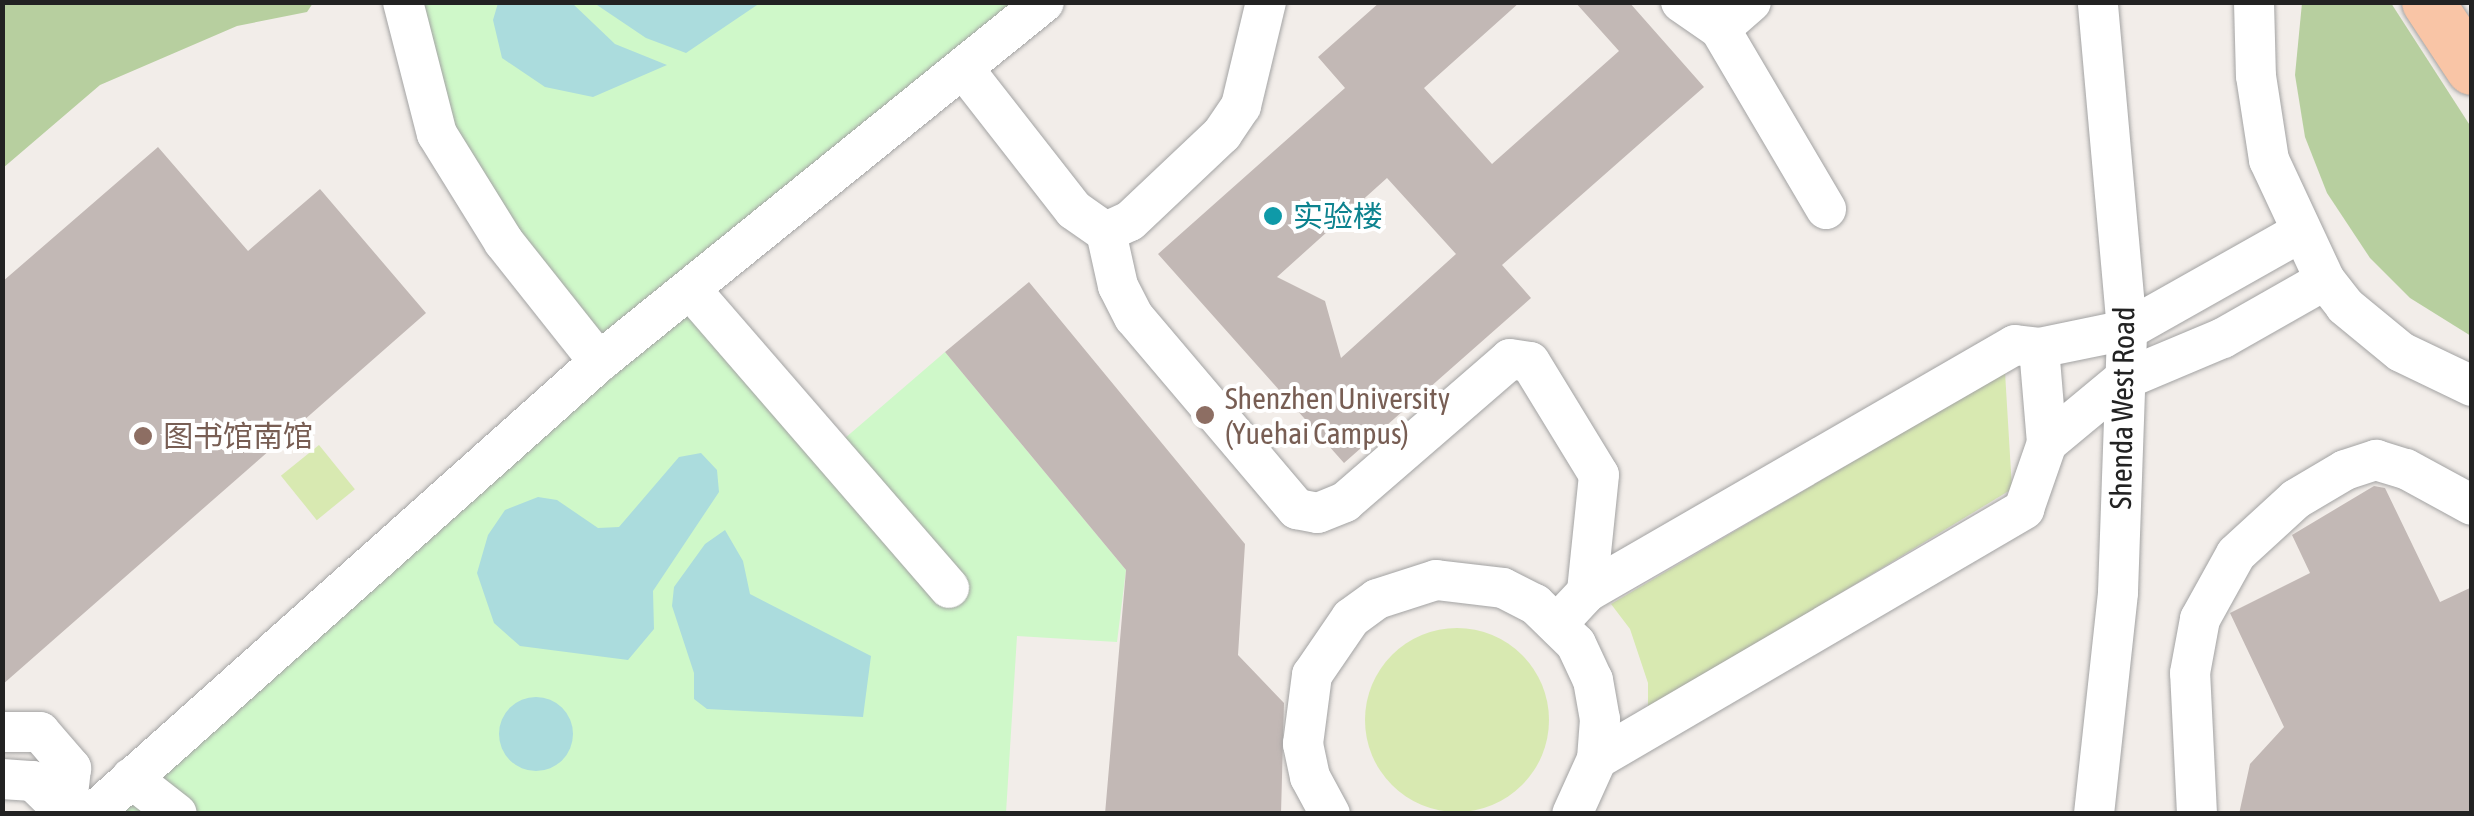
<!DOCTYPE html>
<html>
<head>
<meta charset="utf-8">
<style>
	body { margin:0 }
	#map { position:relative; width:2474px; height:816px; overflow:hidden; background:#f2ede9; font-family:"Asap Condensed","Noto Sans SC",sans-serif }
	div>[style] { position:absolute }
	.grass>* { inset:0; background:#d8e9b1; transform-origin:0 0 }
	.round { border-radius:50% }
	.forest>* { inset:0; background:#b7cf9f }
	.park>* { inset:0; background:#cff8c9 }
	.water>* { inset:0; background:#abdcdd }
	.building>* { inset:0; background:#c2b8b5 }
	.roads { filter:drop-shadow(0 0 2px #a3a3a3) drop-shadow(0 0 2px #a3a3a3) }
	.minor>* { height:40px; margin:-20px; padding:0 20px; transform-origin:20px; border-radius:20px; background:#fff }
	.major>* { height:52px; margin:-26px; padding:0 26px; transform-origin:26px; border-radius:26px; background:#f9c5a6 }
	.dots>* { width:28px; height:28px; translate:-50% -50%; box-sizing:border-box; border:5px solid #fff; border-radius:50% }
	span { translate:-50% -50%; white-space:nowrap; text-align:center; line-height:1.15; -webkit-text-stroke:8px #fff; paint-order:stroke }
	.culture-label { font-size:30px; color:#0d838f }
	.left { translate:0 -50%; text-align:left }
	.education-label { font-size:30px; color:#785e54 }
	.street-label { font-size:30px; color:#222 }
	.frame { position:absolute; inset:0; border:5px solid #222; pointer-events:none }
</style>
</head>
<body>
<div id="map">
	<div class="grass">
		<i style="clip-path:polygon(2005px 372px,2012px 489px,1648px 710px,1648px 683px,1630px 629px,1611px 604px)"></i>
		<i style="left:319px;top:445px;width:57px;height:49px;rotate:51deg"></i>
		<i class="round" style="left:1365px;top:628px;width:184px;height:184px"></i>
	</div>
	<div class="forest">
		<i style="clip-path:polygon(3px 2px,313px 2px,313px 3px,307px 12px,237px 26px,100px 85px,3px 168px)"></i>
		<i style="clip-path:polygon(2302px 3px,2391px 3px,2471px 127px,2471px 336px,2410px 298px,2370px 258px,2327px 193px,2305px 137px,2295px 75px)"></i>
	</div>
	<div class="park">
		<i style="clip-path:polygon(403px 3px,1044px 3px,691px 290px,830px 451px,945px 352px,1126px 570px,1117px 642px,1017px 636px,1006px 813px,92px 814px,599px 362px,504px 242px)"></i>
	</div>
	<div class="water">
		<i style="clip-path:polygon(498px 3px,572px 3px,615px 44px,667px 65px,593px 97px,545px 87px,502px 58px,493px 20px)"></i>
		<i style="clip-path:polygon(594px 3px,760px 3px,686px 53px,646px 38px)"></i>
		<i style="clip-path:polygon(701px 453px,717px 470px,719px 492px,653px 591px,654px 629px,628px 660px,520px 646px,494px 623px,477px 573px,488px 535px,505px 510px,538px 497px,557px 500px,598px 528px,619px 527px,679px 457px)"></i>
		<i style="clip-path:polygon(725px 530px,743px 561px,750px 594px,871px 656px,863px 717px,707px 709px,694px 699px,694px 673px,672px 606px,674px 587px,705px 544px)"></i>
		<i class="round" style="left:499px;top:697px;width:74px;height:74px"></i>
	</div>
	<div class="building">
		<i style="clip-path:polygon(evenodd,1380px 2px,1520px 2px,1424px 88px,1492px 164px,1619px 51px,1575px 2px,1629px 2px,1704px 87px,1502px 265px,1531px 298px,1344px 463px,1158px 254px,1345px 88px,1318px 57px,1380px 2px,1387px 178px,1456px 254px,1341px 358px,1325px 301px,1277px 277px,1387px 178px)"></i>
		<i style="clip-path:polygon(158px 147px,248px 251px,320px 189px,426px 313px,2px 685px,2px 282px)"></i>
		<i style="clip-path:polygon(1029px 282px,1245px 544px,1238px 655px,1284px 703px,1281px 814px,1105px 814px,1126px 570px,945px 352px)"></i>
		<i style="clip-path:polygon(2374px 486px,2385px 488px,2440px 602px,2472px 587px,2472px 814px,2239px 814px,2250px 764px,2284px 727px,2230px 613px,2310px 573px,2292px 535px)"></i>
	</div>
	<div class="roads">
		<div class="minor">
			<i style="left:403px;top:2px;width:136px;rotate:75.6deg"></i>
			<i style="left:437px;top:134px;width:127px;rotate:58.2deg"></i>
			<i style="left:504px;top:242px;width:153px;rotate:51.6deg"></i>
			<i style="left:1681px;top:2px;width:47px;rotate:34.7deg"></i>
			<i style="left:1720px;top:29px;width:41px;rotate:-41.1deg"></i>
			<i style="left:2254px;top:2px;width:74px;rotate:88.5deg"></i>
			<i style="left:2256px;top:76px;width:85px;rotate:81.2deg"></i>
			<i style="left:2269px;top:160px;width:132px;rotate:65deg"></i>
			<i style="left:2325px;top:280px;width:33px;rotate:52deg"></i>
			<i style="left:2345px;top:306px;width:72px;rotate:39.4deg"></i>
			<i style="left:2401px;top:352px;width:79px;rotate:25.6deg"></i>
			<i style="left:1720px;top:29px;width:209px;rotate:59.5deg"></i>
			<i style="left:963px;top:68px;width:180px;rotate:52deg"></i>
			<i style="left:1074px;top:210px;width:39px;rotate:35deg"></i>
			<i style="left:1106px;top:232px;width:26px;rotate:-25deg"></i>
			<i style="left:1130px;top:221px;width:127px;rotate:-43.4deg"></i>
			<i style="left:1222px;top:134px;width:34px;rotate:-56deg"></i>
			<i style="left:1241px;top:106px;width:107px;rotate:-76.5deg"></i>
			<i style="left:1106px;top:232px;width:55px;rotate:77.5deg"></i>
			<i style="left:1118px;top:286px;width:35px;rotate:63deg"></i>
			<i style="left:1134px;top:317px;width:252px;rotate:49.7deg"></i>
			<i style="left:1297px;top:509px;width:21px;rotate:11deg"></i>
			<i style="left:1318px;top:513px;width:29px;rotate:-22deg"></i>
			<i style="left:1345px;top:502px;width:218px;rotate:-40.9deg"></i>
			<i style="left:1510px;top:359px;width:20px;rotate:9deg"></i>
			<i style="left:1530px;top:362px;width:132px;rotate:58.6deg"></i>
			<i style="left:1599px;top:475px;width:118px;rotate:95.9deg"></i>
			<i style="left:691px;top:290px;width:394px;rotate:49.1deg"></i>
			<i style="left:2039px;top:348px;width:95px;rotate:85.2deg"></i>
			<i style="left:1558px;top:623px;width:42px;rotate:-46.9deg"></i>
			<i style="left:1587px;top:592px;width:494px;rotate:-30deg"></i>
			<i style="left:2015px;top:345px;width:24px;rotate:7deg"></i>
			<i style="left:2039px;top:348px;width:90px;rotate:-11.6deg"></i>
			<i style="left:2127px;top:330px;width:197px;rotate:-29.4deg"></i>
			<i style="left:2px;top:732px;width:38px"></i>
			<i style="left:40px;top:732px;width:48px;rotate:49.3deg"></i>
			<i style="left:71px;top:768px;width:44px;rotate:96.5deg"></i>
			<i style="left:1597px;top:759px;width:495px;rotate:-30.3deg"></i>
			<i style="left:2024px;top:509px;width:70px;rotate:-70.8deg"></i>
			<i style="left:2047px;top:443px;width:99px;rotate:-39.7deg"></i>
			<i style="left:2123px;top:380px;width:108px;rotate:-22.8deg"></i>
			<i style="left:2223px;top:338px;width:117px;rotate:-29.6deg"></i>
			<i style="left:131px;top:778px;width:58px;rotate:38deg"></i>
			<i style="left:2px;top:779px;width:31px;rotate:4deg"></i>
			<i style="left:33px;top:781px;width:47px;rotate:44.1deg"></i>
			<i style="left:92px;top:814px;width:679px;rotate:-41.72deg"></i>
			<i style="left:599px;top:362px;width:572px;rotate:-38.97deg"></i>
			<i style="left:1330px;top:814px;width:42px;rotate:-118.4deg"></i>
			<i style="left:1310px;top:777px;width:34px;rotate:-102deg"></i>
			<i style="left:1303px;top:744px;width:70px;rotate:-82.6deg"></i>
			<i style="left:1312px;top:675px;width:69px;rotate:-55.6deg"></i>
			<i style="left:1351px;top:618px;width:32px;rotate:-36deg"></i>
			<i style="left:1377px;top:599px;width:62px;rotate:-17.9deg"></i>
			<i style="left:1436px;top:580px;width:67px;rotate:6.8deg"></i>
			<i style="left:1503px;top:588px;width:36px;rotate:27deg"></i>
			<i style="left:1535px;top:604px;width:57px;rotate:44.3deg"></i>
			<i style="left:1576px;top:644px;width:40px;rotate:65deg"></i>
			<i style="left:1593px;top:680px;width:40px;rotate:80deg"></i>
			<i style="left:1600px;top:719px;width:40px;rotate:94.3deg"></i>
			<i style="left:1597px;top:759px;width:60px;rotate:114.4deg"></i>
			<i style="left:2094px;top:814px;width:223px;rotate:-83.8deg"></i>
			<i style="left:2118px;top:592px;width:262px;rotate:-88deg"></i>
			<i style="left:2127px;top:330px;width:329px;rotate:-95.1deg"></i>
			<i style="left:2197px;top:814px;width:141px;rotate:-92.8deg"></i>
			<i style="left:2190px;top:673px;width:55px;rotate:-79.5deg"></i>
			<i style="left:2200px;top:619px;width:74px;rotate:-61deg"></i>
			<i style="left:2236px;top:554px;width:81px;rotate:-42.5deg"></i>
			<i style="left:2296px;top:499px;width:57px;rotate:-30.6deg"></i>
			<i style="left:2345px;top:470px;width:33px;rotate:-18deg"></i>
			<i style="left:2376px;top:460px;width:31px;rotate:17deg"></i>
			<i style="left:2406px;top:469px;width:75px;rotate:28.6deg"></i>
		</div>
		<div class="major">
			<i style="left:2428px;top:2px;width:80px;rotate:56.7deg"></i>
		</div>
	</div>
	<div class="dots">
		<i style="left:1273px;top:216px;background:#0f9aa8"></i>
		<i style="left:1205px;top:415px;background:#8d6e63"></i>
		<i style="left:143px;top:436px;background:#8d6e63"></i>
	</div>
	<div class="culture-label">
		<span class="left" style="left:1293px;top:216px">实验楼</span>
	</div>
	<div class="education-label">
		<span class="left" style="left:1225px;top:415px">Shenzhen University<br>(Yuehai Campus)</span>
		<span class="left" style="left:163px;top:436px">图书馆南馆</span>
	</div>
	<div class="street-label">
		<span style="left:2122px;top:408px;rotate:-89deg">Shenda West Road</span>
	</div>
	<div class="frame"></div>
</div>
</body>
</html>
